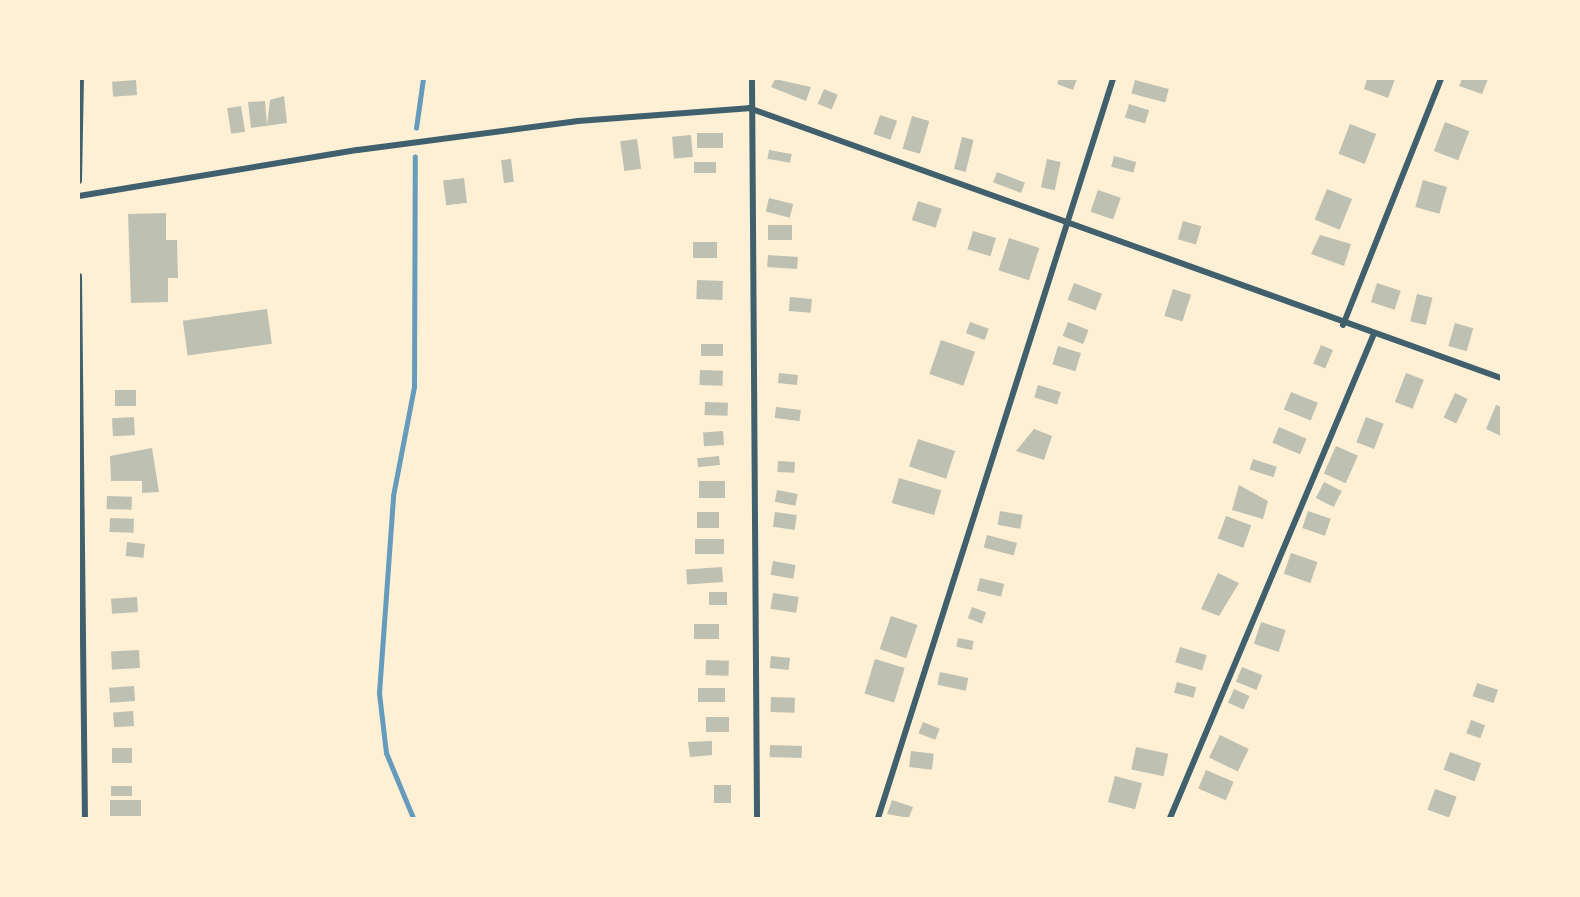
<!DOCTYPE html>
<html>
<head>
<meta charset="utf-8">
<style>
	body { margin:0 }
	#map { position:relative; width:1580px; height:897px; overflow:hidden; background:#fdf0d5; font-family:"PT Sans Narrow",sans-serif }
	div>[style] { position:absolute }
	.stream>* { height:4.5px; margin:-2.25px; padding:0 2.25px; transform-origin:2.25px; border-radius:2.25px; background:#669bbc }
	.building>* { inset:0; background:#bec0b2; transform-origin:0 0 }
	.minor>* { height:6px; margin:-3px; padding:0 3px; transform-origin:3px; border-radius:3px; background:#3f606c }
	span { translate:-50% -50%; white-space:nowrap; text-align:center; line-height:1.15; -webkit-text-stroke:5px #fdf0d5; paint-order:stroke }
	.frame { position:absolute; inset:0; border:80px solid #fdf0d5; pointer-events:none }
</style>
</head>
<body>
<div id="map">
	<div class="stream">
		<i style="left:416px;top:128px;width:49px;rotate:-81.9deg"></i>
		<i style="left:413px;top:818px;width:70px;rotate:-112.6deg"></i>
		<i style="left:386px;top:753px;width:60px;rotate:-96.7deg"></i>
		<i style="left:379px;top:693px;width:197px;rotate:-85.9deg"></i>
		<i style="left:393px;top:496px;width:111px;rotate:-79.1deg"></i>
		<i style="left:414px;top:387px;width:230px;rotate:-89.8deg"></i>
	</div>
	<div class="building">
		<i style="clip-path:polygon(775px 79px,811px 87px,806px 101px,771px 87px)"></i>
		<i style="clip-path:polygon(1059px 79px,1077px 79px,1073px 90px,1057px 84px)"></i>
		<i style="clip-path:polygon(1367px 79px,1395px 79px,1388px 98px,1364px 89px)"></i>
		<i style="clip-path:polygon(1462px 79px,1488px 79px,1482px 94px,1459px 86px)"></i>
		<i style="left:136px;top:80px;width:15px;height:24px;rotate:86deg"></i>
		<i style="left:1135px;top:80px;width:35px;height:14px;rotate:15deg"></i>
		<i style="left:824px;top:89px;width:15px;height:16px;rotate:23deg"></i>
		<i style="clip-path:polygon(284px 96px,287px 123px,251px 128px,248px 102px,265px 101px,267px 125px,270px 100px)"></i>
		<i style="left:1129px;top:104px;width:21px;height:14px;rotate:17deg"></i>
		<i style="left:241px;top:106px;width:26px;height:14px;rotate:81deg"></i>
		<i style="left:880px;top:115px;width:18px;height:20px;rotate:19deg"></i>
		<i style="left:912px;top:116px;width:18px;height:34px;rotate:16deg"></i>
		<i style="left:1445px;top:122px;width:26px;height:31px;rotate:21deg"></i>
		<i style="left:1350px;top:124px;width:28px;height:32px;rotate:21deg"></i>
		<i style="left:723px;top:133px;width:15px;height:26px;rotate:90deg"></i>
		<i style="left:691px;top:135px;width:22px;height:19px;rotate:85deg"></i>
		<i style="left:962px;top:137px;width:12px;height:33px;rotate:14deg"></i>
		<i style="left:637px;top:139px;width:30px;height:17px;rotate:82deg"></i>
		<i style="left:769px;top:150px;width:23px;height:9px;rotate:10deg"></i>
		<i style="left:1114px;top:156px;width:23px;height:11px;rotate:15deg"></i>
		<i style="left:511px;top:159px;width:23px;height:10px;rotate:83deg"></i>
		<i style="left:1047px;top:159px;width:14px;height:29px;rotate:12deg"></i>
		<i style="left:694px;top:162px;width:22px;height:11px"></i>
		<i style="left:997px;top:172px;width:30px;height:11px;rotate:21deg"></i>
		<i style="left:464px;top:178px;width:25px;height:21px;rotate:83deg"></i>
		<i style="left:1423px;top:180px;width:25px;height:28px;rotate:16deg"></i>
		<i style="left:1327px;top:189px;width:27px;height:33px;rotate:22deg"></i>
		<i style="left:1098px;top:190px;width:24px;height:23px;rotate:19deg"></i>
		<i style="left:769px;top:198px;width:25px;height:14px;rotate:14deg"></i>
		<i style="left:918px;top:201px;width:25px;height:20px;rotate:18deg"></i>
		<i style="clip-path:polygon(166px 213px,166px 240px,177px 240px,178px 278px,168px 278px,168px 302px,131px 303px,128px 214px)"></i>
		<i style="left:1183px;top:221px;width:19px;height:19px;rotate:16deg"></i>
		<i style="left:792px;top:225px;width:15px;height:24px;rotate:90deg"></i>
		<i style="left:973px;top:231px;width:24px;height:19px;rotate:17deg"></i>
		<i style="clip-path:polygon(1320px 235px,1351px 244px,1344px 266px,1311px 254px)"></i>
		<i style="left:1009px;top:238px;width:32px;height:34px;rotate:18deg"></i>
		<i style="left:693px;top:242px;width:24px;height:16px"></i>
		<i style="left:768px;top:255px;width:30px;height:12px;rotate:4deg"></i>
		<i style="left:697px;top:280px;width:26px;height:19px;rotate:2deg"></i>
		<i style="left:1074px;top:283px;width:30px;height:18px;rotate:21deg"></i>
		<i style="left:1377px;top:283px;width:25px;height:20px;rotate:18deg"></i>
		<i style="left:1173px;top:289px;width:19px;height:28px;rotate:18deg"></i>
		<i style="left:1417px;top:294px;width:16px;height:28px;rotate:14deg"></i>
		<i style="left:790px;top:297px;width:22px;height:14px;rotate:5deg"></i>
		<i style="left:267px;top:309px;width:35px;height:85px;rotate:82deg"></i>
		<i style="left:970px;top:322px;width:20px;height:12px;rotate:20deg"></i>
		<i style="left:1068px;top:322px;width:22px;height:15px;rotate:21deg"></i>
		<i style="left:1455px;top:323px;width:19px;height:24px;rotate:16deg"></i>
		<i style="left:941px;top:340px;width:36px;height:36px;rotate:19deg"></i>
		<i style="left:723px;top:344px;width:12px;height:22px;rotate:90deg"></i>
		<i style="left:1321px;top:345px;width:13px;height:20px;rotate:23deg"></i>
		<i style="left:1058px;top:346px;width:24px;height:19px;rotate:17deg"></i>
		<i style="left:700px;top:370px;width:23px;height:15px;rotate:2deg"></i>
		<i style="left:779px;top:373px;width:19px;height:10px;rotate:6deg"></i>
		<i style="left:1406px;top:373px;width:19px;height:31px;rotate:21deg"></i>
		<i style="left:1038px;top:385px;width:24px;height:13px;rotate:17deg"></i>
		<i style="left:115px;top:390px;width:21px;height:16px"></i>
		<i style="left:1291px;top:392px;width:29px;height:19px;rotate:22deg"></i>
		<i style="left:1455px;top:393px;width:14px;height:27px;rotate:25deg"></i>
		<i style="left:705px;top:402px;width:23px;height:13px;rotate:2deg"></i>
		<i style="clip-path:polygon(1496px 405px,1501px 407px,1501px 436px,1486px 429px)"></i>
		<i style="left:776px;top:407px;width:25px;height:11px;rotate:7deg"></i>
		<i style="left:134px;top:417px;width:18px;height:22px;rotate:87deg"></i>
		<i style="left:1366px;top:417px;width:19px;height:27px;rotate:21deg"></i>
		<i style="left:1279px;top:427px;width:30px;height:17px;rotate:23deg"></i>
		<i style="clip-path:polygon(1034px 429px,1052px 436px,1044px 460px,1016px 451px)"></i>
		<i style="left:723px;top:431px;width:14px;height:20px;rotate:86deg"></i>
		<i style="left:918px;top:439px;width:39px;height:29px;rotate:18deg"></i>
		<i style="left:1336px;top:446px;width:24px;height:30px;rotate:24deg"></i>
		<i style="clip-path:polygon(152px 448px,159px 492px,142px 493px,142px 481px,111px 481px,110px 456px)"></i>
		<i style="left:719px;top:456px;width:9px;height:22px;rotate:84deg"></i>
		<i style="left:1253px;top:459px;width:25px;height:11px;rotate:18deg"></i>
		<i style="left:778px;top:461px;width:17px;height:11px;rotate:3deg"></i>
		<i style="left:899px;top:478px;width:44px;height:26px;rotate:16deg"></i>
		<i style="left:725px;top:481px;width:17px;height:26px;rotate:90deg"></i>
		<i style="left:1324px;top:482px;width:20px;height:18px;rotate:27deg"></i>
		<i style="clip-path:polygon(1239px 485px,1268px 501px,1263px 519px,1232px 510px)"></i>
		<i style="left:777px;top:490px;width:21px;height:12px;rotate:11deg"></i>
		<i style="left:107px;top:496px;width:25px;height:13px;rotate:2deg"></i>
		<i style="left:1000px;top:511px;width:23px;height:14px;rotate:10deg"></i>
		<i style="left:1308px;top:511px;width:24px;height:18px;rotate:19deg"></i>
		<i style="left:697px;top:512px;width:22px;height:16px"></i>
		<i style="left:775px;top:512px;width:22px;height:15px;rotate:8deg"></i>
		<i style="left:1226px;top:516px;width:27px;height:24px;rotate:20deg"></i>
		<i style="left:110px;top:518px;width:24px;height:14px;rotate:2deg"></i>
		<i style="left:987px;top:535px;width:31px;height:13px;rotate:15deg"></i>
		<i style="left:724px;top:539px;width:15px;height:29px;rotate:90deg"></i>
		<i style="left:127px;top:542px;width:18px;height:14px;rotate:6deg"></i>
		<i style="left:1291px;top:553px;width:28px;height:22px;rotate:19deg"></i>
		<i style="left:773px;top:561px;width:23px;height:14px;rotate:10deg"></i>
		<i style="left:722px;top:567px;width:15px;height:36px;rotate:86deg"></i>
		<i style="clip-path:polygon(1218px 573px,1239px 583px,1219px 616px,1201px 609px)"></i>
		<i style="left:980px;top:578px;width:25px;height:13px;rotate:14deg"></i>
		<i style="left:727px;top:592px;width:13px;height:18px;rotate:90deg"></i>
		<i style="left:773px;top:593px;width:26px;height:16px;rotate:9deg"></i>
		<i style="left:137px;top:597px;width:15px;height:26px;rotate:86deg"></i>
		<i style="left:972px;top:607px;width:15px;height:12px;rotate:20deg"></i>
		<i style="left:891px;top:616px;width:28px;height:35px;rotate:19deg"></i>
		<i style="left:1261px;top:622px;width:26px;height:23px;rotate:18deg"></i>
		<i style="left:694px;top:624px;width:25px;height:15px"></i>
		<i style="left:958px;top:638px;width:16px;height:9px;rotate:11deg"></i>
		<i style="left:1180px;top:647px;width:28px;height:16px;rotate:17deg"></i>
		<i style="left:139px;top:650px;width:18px;height:28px;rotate:87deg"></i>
		<i style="left:771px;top:656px;width:19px;height:12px;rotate:6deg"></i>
		<i style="left:875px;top:659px;width:31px;height:36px;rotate:17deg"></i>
		<i style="left:706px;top:660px;width:23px;height:15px;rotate:2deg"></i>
		<i style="left:1242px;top:667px;width:22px;height:16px;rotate:22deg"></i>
		<i style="left:940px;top:672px;width:29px;height:13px;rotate:12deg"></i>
		<i style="left:1177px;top:682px;width:20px;height:11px;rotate:15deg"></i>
		<i style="left:1477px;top:683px;width:22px;height:14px;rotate:18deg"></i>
		<i style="left:134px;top:686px;width:15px;height:25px;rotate:86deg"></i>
		<i style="left:725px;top:688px;width:14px;height:27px;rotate:90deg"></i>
		<i style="left:1234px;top:689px;width:17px;height:15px;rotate:24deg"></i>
		<i style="left:771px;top:697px;width:24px;height:15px;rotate:2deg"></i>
		<i style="left:133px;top:711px;width:15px;height:20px;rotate:86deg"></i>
		<i style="left:706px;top:717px;width:23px;height:15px"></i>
		<i style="left:1471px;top:720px;width:15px;height:14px;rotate:20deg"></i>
		<i style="left:923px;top:722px;width:18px;height:12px;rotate:22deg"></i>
		<i style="left:1220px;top:735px;width:32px;height:25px;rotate:26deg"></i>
		<i style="clip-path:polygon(712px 741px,712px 755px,690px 757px,688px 742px)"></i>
		<i style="left:770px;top:745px;width:32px;height:12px;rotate:2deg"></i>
		<i style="left:1136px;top:747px;width:33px;height:23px;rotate:12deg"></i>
		<i style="left:112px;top:748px;width:20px;height:15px"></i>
		<i style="left:911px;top:751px;width:23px;height:16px;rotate:7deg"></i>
		<i style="left:1450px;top:752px;width:33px;height:19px;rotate:20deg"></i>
		<i style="left:1206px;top:770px;width:30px;height:20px;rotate:23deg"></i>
		<i style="left:1115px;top:776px;width:28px;height:27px;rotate:15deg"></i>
		<i style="left:731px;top:785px;width:18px;height:17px;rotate:90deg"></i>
		<i style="left:132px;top:786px;width:10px;height:21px;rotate:90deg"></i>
		<i style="left:1435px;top:789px;width:23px;height:22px;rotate:20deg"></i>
		<i style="left:110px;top:800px;width:31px;height:16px"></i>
		<i style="clip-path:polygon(892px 800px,913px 807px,909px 818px,887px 814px)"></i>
	</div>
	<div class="minor">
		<i style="left:752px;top:79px;width:739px;rotate:89.61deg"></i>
		<i style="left:79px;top:181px;width:102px;rotate:-88.9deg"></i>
		<i style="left:79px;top:196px;width:283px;rotate:-9.4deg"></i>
		<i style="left:358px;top:150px;width:222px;rotate:-7.5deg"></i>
		<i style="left:578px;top:121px;width:171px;rotate:-4.3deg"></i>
		<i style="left:749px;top:108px;width:799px;rotate:19.75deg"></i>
		<i style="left:79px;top:276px;width:542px;rotate:89.37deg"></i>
		<i style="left:1343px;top:325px;width:265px;rotate:-68.3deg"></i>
		<i style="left:878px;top:818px;width:775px;rotate:-72.36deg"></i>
		<i style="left:1170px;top:818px;width:523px;rotate:-67.16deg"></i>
	</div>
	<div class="frame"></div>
</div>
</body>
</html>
